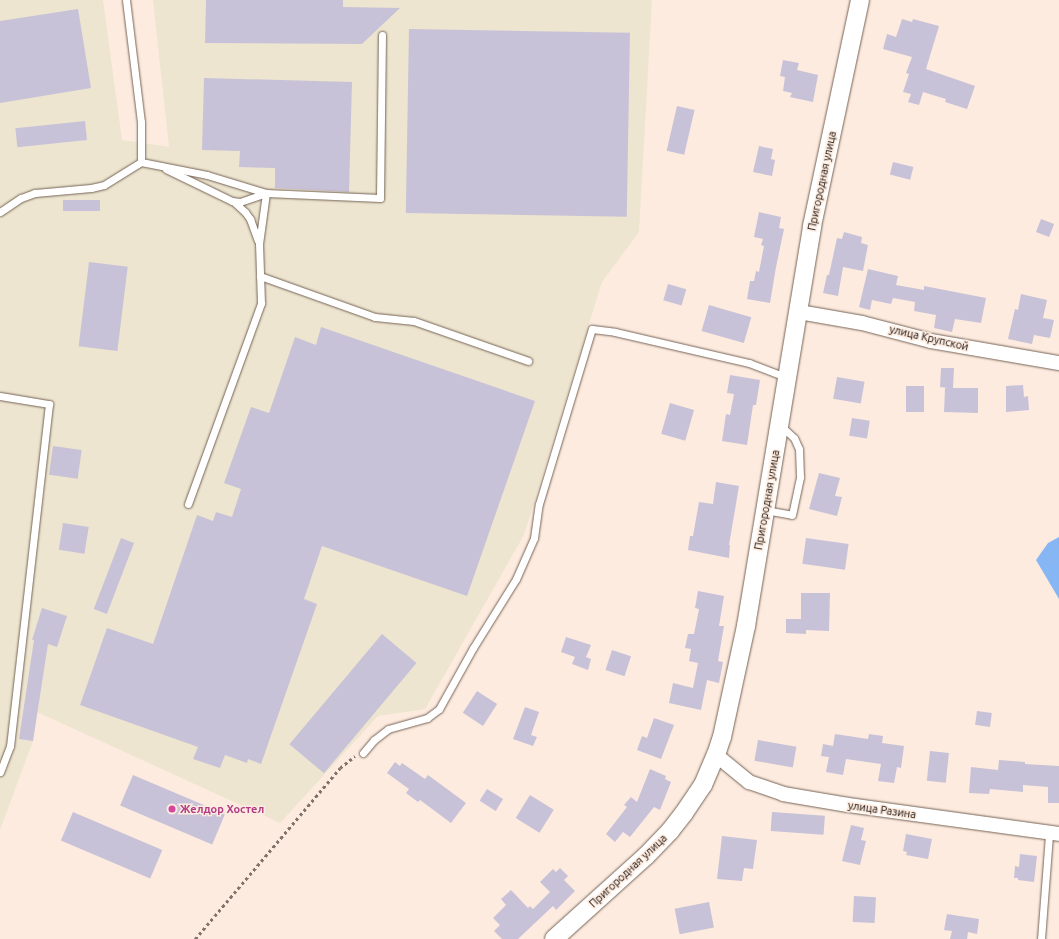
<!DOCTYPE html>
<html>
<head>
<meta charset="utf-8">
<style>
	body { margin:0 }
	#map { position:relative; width:1059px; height:939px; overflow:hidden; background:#fdebdf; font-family:Ubuntu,sans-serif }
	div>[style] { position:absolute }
	.industrial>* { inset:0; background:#ede5cf }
	.water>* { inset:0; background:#87b6f4 }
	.building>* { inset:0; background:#c8c2d8; transform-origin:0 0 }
	.path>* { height:2.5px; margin-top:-1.25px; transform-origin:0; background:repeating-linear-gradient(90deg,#7f736b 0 3px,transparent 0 6px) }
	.roads { filter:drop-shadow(0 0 1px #766356) drop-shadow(0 0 1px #766356) }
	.service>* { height:7px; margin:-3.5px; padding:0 3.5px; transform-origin:3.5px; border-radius:3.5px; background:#fff }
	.minor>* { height:14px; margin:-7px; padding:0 7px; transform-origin:7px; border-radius:7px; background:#fff }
	.tertiary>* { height:18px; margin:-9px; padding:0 9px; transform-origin:9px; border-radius:9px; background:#fff }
	.dots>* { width:11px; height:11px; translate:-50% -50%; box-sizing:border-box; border:2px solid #fdebdf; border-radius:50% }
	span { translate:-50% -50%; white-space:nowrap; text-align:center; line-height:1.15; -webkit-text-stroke:3px #fdebdf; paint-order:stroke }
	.street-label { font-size:11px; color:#120b06 }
	.hotel-label { font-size:11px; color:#b23c85; font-weight:700 }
	.left { translate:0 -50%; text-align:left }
</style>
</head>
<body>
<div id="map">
	<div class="industrial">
		<i style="clip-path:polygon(0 0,103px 0,122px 140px,169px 147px,153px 0,652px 0,639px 232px,602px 282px,524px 535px,425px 709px,378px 716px,280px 823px,37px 712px,33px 741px,0 830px)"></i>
	</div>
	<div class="water">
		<i style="clip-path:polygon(1059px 537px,1059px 599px,1036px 560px,1048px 543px)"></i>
	</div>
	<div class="building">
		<i style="clip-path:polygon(206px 0,343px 0,343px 7px,400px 8px,362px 44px,205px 43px)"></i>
		<i style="clip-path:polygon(78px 9px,91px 88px,0 103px,0 21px)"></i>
		<i style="clip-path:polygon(902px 19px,912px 22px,913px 19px,939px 26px,926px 69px,975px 86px,967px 109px,945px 102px,946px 99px,923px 92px,919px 105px,908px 102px,911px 94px,903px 92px,909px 74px,906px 73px,912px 57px,883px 49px,887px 34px,896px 37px)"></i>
		<i style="left:409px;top:29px;width:221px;height:184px;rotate:1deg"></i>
		<i style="clip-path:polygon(783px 60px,799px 63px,797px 70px,818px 75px,813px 102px,790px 97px,792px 93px,783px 91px,785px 77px,780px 76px)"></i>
		<i style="clip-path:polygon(204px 78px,352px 82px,349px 192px,275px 188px,275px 168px,239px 167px,240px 151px,202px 150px)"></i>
		<i style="left:677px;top:106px;width:18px;height:46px;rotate:13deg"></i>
		<i style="left:85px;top:121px;width:19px;height:70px;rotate:84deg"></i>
		<i style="clip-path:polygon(759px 146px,773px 149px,771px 159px,775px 160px,772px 176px,753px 172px)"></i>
		<i style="left:893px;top:162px;width:21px;height:13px;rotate:14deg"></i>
		<i style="left:100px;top:200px;width:11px;height:37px;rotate:90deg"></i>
		<i style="clip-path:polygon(759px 212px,781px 217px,779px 228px,784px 229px,776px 267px,770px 303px,747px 299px,750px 281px,754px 281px,756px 271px,759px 272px,764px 246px,761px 245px,763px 239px,754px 237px)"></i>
		<i style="left:1041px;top:219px;width:14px;height:14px;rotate:21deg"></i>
		<i style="clip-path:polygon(844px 232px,862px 237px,861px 243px,868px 245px,863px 271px,843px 267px,838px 296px,823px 293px,827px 275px,829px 275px,837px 238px,842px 239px)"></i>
		<i style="left:89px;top:262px;width:39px;height:85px;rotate:7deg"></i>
		<i style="clip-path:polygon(868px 269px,898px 276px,896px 285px,924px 290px,924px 286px,986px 298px,981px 323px,955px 319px,952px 332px,934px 328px,936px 315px,914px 311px,915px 302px,893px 298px,891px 304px,872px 300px,870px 310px,859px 307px)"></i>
		<i style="left:668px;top:284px;width:19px;height:17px;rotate:16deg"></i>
		<i style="clip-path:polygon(1021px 294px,1047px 300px,1043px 318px,1054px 320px,1050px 338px,1034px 335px,1032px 344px,1008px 339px,1015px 309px,1018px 310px)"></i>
		<i style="left:709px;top:305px;width:44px;height:27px;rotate:16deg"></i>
		<i style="clip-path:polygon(321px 327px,535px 401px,467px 596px,322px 546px,304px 599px,317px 604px,261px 764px,248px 759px,247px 763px,225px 755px,220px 768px,193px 759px,198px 747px,80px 705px,107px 628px,153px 644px,197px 515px,213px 521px,216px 512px,232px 517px,241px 489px,224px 483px,251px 407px,269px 413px,295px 337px,316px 345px)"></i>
		<i style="clip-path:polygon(941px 368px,954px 368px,953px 388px,978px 388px,978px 413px,944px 412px,945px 388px,948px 388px,940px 387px)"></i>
		<i style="clip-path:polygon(730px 375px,760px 380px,756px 405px,753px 405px,747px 445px,722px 441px,726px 414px,730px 415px,734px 394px,727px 393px)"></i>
		<i style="left:837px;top:377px;width:28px;height:22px;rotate:10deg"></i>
		<i style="clip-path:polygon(1023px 385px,1024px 397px,1028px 396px,1029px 410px,1006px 412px,1006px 386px)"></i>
		<i style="left:906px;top:386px;width:18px;height:26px"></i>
		<i style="left:670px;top:403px;width:25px;height:32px;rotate:16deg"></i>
		<i style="left:852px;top:418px;width:18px;height:18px;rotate:9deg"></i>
		<i style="left:53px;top:446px;width:29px;height:29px;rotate:8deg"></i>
		<i style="clip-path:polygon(819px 473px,840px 478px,835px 496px,842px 497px,837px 516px,809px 509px)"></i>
		<i style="clip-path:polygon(716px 482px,739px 486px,729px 545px,730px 545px,729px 558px,688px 550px,690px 536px,693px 536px,699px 502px,713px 504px)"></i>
		<i style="left:63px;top:523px;width:26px;height:27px;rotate:9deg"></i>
		<i style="left:121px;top:538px;width:14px;height:76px;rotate:21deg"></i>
		<i style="left:806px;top:538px;width:43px;height:26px;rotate:8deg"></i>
		<i style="clip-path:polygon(698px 591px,724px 596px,719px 626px,724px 626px,718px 661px,723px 662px,719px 683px,707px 680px,701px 710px,669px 703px,673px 683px,693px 688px,698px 663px,689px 661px,691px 649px,685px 648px,688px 634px,694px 634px,699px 609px,695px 608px)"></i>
		<i style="clip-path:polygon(801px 593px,830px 593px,829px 631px,806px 630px,806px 634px,786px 633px,786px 619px,801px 619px)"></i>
		<i style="clip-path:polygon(42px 608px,67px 616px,57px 647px,48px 644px,33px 741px,19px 739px,34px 640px,32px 640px)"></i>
		<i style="left:382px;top:634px;width:45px;height:144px;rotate:40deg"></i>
		<i style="clip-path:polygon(566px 637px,591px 645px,586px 657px,591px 659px,588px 670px,572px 664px,575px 657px,561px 652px)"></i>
		<i style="left:612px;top:650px;width:20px;height:21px;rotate:18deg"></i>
		<i style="left:477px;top:691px;width:24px;height:26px;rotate:33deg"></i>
		<i style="clip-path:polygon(525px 707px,539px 712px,531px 735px,537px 737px,533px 746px,513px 739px)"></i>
		<i style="left:977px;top:711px;width:15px;height:14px;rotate:8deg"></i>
		<i style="clip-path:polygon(654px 718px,674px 725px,661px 759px,637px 750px,642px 736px,647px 738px)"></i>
		<i style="clip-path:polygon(835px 734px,868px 739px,869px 734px,883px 736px,882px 743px,904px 746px,901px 768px,897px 767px,894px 783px,878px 781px,881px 764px,846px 759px,843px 775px,826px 772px,829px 757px,821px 756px,823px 744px,833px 746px)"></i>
		<i style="left:758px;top:740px;width:39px;height:21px;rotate:10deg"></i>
		<i style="left:930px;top:751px;width:19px;height:30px;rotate:6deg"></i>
		<i style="clip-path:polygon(999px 760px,1025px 762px,1025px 764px,1059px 766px,1059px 803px,1048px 803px,1048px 787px,1023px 785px,1023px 792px,990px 789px,989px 794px,969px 793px,971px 767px,998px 770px)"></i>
		<i style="clip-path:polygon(395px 762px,400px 766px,402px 763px,425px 779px,428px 775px,466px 803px,451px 823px,420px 800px,418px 802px,406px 793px,409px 789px,387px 773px)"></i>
		<i style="clip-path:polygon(650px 769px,666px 776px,665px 779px,671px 782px,660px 810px,654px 807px,630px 837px,623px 832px,615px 842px,606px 834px,627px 807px,624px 805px,631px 797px,637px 802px)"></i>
		<i style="left:133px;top:775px;width:100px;height:33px;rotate:23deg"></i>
		<i style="left:487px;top:789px;width:19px;height:14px;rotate:32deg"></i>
		<i style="left:530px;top:795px;width:28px;height:27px;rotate:32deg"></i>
		<i style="left:73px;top:812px;width:97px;height:31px;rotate:23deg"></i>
		<i style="left:772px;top:812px;width:53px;height:19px;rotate:4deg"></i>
		<i style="clip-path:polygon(851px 825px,864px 828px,861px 840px,866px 841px,860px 865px,842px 861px)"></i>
		<i style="clip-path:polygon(906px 834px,932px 839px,928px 859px,906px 855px,907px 852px,903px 851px)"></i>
		<i style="clip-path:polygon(722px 836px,757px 840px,753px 869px,744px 868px,742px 881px,717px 879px)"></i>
		<i style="clip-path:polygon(1020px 854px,1037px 856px,1034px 882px,1018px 880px,1018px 878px,1014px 878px,1015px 866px,1019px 867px)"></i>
		<i style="clip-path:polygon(560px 868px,568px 876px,564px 880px,575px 891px,556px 910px,553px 906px,518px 939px,502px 939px,494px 931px,500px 925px,493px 918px,506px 905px,501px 899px,511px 890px,528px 908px,530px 906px,533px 909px,550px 892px,540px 882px,553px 869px,556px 872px)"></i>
		<i style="left:854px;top:896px;width:22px;height:26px;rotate:3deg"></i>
		<i style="left:709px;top:902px;width:26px;height:35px;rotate:79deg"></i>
		<i style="clip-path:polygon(947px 914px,979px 919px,977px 934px,968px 932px,967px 939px,950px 939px,952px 931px,944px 930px)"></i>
	</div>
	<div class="path">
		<i style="left:195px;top:939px;width:224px;rotate:-49.7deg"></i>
		<i style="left:340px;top:768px;width:19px;rotate:-39deg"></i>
	</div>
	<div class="roads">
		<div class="service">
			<i style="left:126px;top:0;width:123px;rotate:83deg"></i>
			<i style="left:141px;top:122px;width:40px;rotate:90deg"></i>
			<i style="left:166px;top:169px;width:73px;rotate:25.9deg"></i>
			<i style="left:232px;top:201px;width:8px;rotate:7deg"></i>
			<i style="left:240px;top:202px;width:28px;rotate:-19deg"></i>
			<i style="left:234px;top:202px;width:15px;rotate:42deg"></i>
			<i style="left:245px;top:212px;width:9px;rotate:54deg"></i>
			<i style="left:250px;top:219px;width:23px;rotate:70deg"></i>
			<i style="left:0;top:212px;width:25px;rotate:-34deg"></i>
			<i style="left:21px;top:198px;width:15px;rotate:-20deg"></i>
			<i style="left:35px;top:193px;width:56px;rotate:-5.1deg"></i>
			<i style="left:91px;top:188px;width:13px;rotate:-13deg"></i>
			<i style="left:104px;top:185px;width:44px;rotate:-31.9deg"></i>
			<i style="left:141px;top:162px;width:67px;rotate:11.1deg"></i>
			<i style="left:207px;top:175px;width:62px;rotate:17deg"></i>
			<i style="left:266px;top:193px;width:114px;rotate:2.5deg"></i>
			<i style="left:380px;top:198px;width:163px;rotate:-89.3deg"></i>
			<i style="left:260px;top:276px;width:122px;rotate:19.6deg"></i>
			<i style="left:375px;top:317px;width:39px;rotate:6deg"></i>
			<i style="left:414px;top:321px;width:121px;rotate:19.3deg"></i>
			<i style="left:0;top:396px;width:50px;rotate:9.3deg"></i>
			<i style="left:49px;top:404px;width:344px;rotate:96.5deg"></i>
			<i style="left:10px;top:746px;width:28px;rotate:111deg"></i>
			<i style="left:188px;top:504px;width:214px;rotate:-70deg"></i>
			<i style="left:261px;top:303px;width:59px;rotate:-91.9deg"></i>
			<i style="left:259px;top:244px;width:51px;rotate:-82.2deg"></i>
			<i style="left:765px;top:510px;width:27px;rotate:10deg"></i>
			<i style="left:792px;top:515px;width:39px;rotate:-78deg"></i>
			<i style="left:800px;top:477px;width:28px;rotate:-92deg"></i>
			<i style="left:799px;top:449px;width:12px;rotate:-114deg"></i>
			<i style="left:794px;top:438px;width:18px;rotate:-137deg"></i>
			<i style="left:363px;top:753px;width:17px;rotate:-50deg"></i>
			<i style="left:374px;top:740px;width:18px;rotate:-38deg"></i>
			<i style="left:388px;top:729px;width:41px;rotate:-15.8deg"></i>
			<i style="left:427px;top:718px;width:15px;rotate:-37deg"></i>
			<i style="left:439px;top:709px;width:70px;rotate:-60.9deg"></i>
			<i style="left:473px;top:648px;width:81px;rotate:-58.1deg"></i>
			<i style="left:516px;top:579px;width:45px;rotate:-66.3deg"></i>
			<i style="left:534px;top:538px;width:34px;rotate:-82deg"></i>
			<i style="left:539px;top:504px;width:183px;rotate:-73.2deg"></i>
			<i style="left:592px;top:329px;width:23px;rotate:7deg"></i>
			<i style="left:615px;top:332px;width:138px;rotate:13deg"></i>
			<i style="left:749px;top:363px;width:42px;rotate:21deg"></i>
			<i style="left:1041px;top:939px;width:105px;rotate:-85.6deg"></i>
		</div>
		<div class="minor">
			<i style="left:799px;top:312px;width:64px;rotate:9.9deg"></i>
			<i style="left:862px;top:323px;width:71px;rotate:14.6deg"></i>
			<i style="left:931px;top:341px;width:130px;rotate:9.8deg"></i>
			<i style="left:716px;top:755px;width:43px;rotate:39.3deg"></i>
			<i style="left:749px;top:782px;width:36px;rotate:19deg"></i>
			<i style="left:783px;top:794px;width:66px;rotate:9.6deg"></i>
			<i style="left:848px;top:805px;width:213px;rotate:7.8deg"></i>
		</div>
		<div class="tertiary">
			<i style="left:554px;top:939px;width:124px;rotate:-42.1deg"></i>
			<i style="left:646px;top:856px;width:35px;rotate:-46deg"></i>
			<i style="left:670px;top:831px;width:23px;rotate:-52deg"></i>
			<i style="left:684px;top:813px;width:34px;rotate:-56deg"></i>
			<i style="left:703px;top:785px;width:33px;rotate:-67deg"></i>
			<i style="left:716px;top:755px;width:19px;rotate:-72deg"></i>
			<i style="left:722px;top:737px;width:114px;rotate:-77.8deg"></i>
			<i style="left:746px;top:626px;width:405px;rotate:-80.6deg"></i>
			<i style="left:812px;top:226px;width:231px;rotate:-78deg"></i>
		</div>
	</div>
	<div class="dots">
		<i style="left:172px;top:809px;background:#d1479c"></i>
	</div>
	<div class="street-label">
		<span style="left:822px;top:181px;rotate:-78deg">Пригородная улица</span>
		<span style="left:929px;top:338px;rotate:13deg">улица Крупской</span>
		<span style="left:767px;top:500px;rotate:-80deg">Пригородная улица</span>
		<span style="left:882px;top:810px;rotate:8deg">улица Разина</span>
		<span style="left:628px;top:871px;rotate:-43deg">Пригородная улица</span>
	</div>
	<div class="hotel-label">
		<span class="left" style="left:180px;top:809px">Желдор Хостел</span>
	</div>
</div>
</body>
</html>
